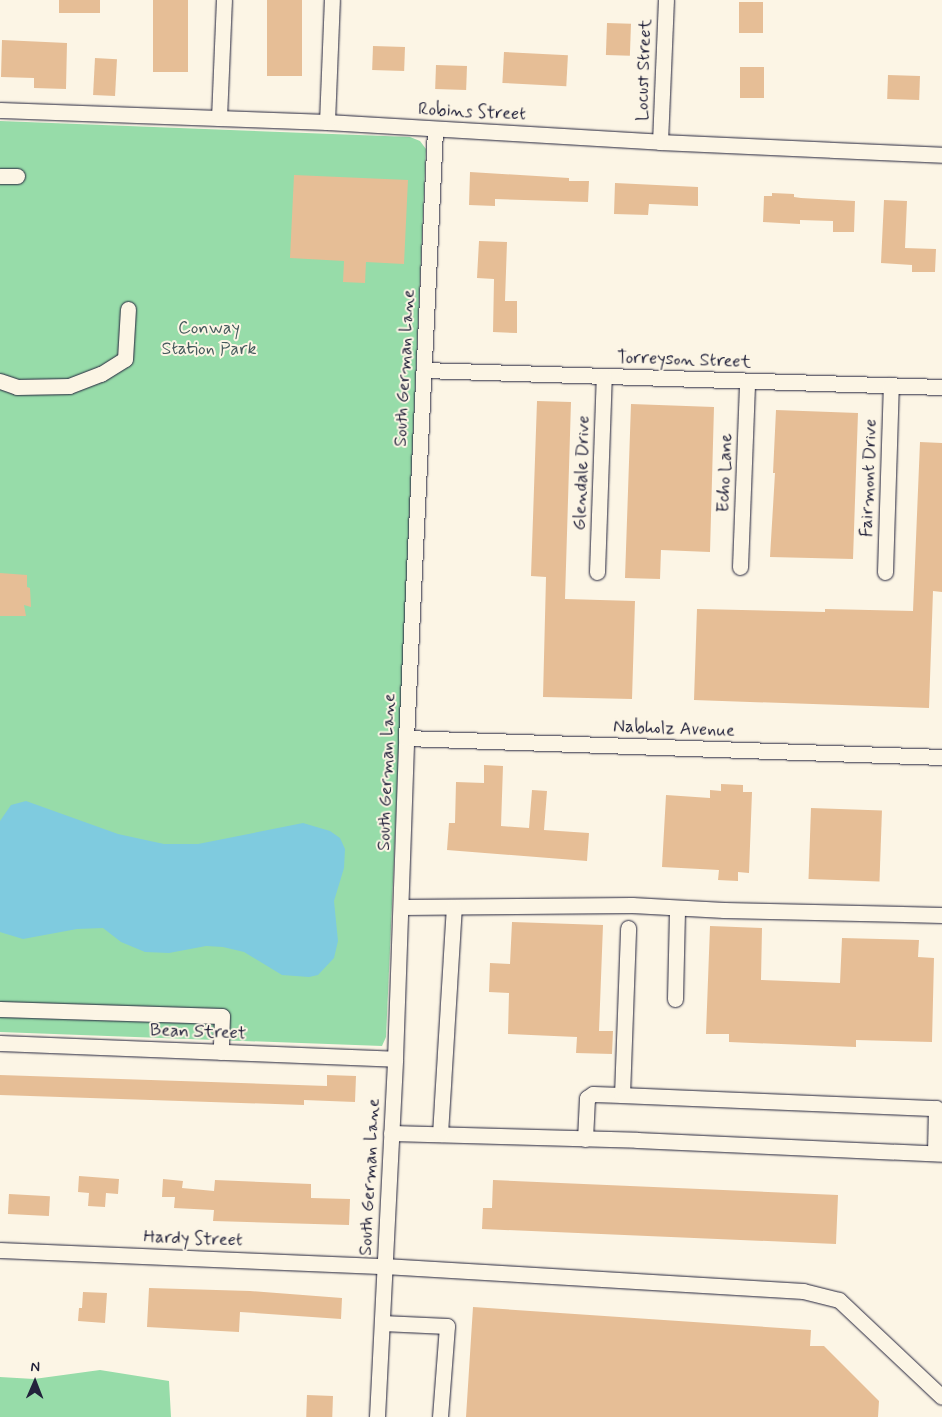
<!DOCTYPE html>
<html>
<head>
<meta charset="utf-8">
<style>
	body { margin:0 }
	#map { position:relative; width:942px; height:1417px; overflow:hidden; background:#fcf5e5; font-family:Mynerve,sans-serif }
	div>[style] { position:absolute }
	.green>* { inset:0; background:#97dca9 }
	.water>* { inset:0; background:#7fcbdf }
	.building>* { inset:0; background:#e6be96; transform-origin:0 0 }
	.roads { filter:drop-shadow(0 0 1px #22223b) drop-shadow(0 0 1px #22223b) }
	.minor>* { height:15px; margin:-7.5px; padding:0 7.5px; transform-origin:7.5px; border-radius:7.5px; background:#fcf5e5 }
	span { translate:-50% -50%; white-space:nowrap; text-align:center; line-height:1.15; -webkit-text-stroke:4px #fcf5e5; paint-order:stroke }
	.street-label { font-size:18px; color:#22223b }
	.park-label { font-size:18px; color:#455a5c }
	.north { position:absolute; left:10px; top:1357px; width:50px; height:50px; -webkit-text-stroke:4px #fcf5e5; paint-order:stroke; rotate:1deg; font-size:14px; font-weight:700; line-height:20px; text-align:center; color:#22223b }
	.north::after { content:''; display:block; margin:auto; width:18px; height:22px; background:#22223b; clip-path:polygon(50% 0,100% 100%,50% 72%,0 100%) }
</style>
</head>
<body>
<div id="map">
	<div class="green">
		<i style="clip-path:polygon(0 121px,410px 137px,420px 141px,426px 149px,386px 1037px,382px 1046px,0 1032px)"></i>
		<i style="clip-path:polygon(100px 1370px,169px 1381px,171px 1417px,0 1417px,0 1377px,34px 1379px)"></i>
	</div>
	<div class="water">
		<i style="clip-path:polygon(26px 801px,118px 834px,164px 844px,198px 844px,303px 823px,330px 831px,340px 838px,345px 849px,344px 868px,334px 901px,338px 941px,334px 958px,318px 975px,309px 977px,282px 975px,244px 952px,223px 947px,206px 946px,169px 953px,145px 952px,121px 942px,103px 928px,77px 929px,23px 939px,3px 933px,0 932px,0 821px,11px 805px)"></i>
	</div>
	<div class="building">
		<i style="left:59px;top:0;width:41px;height:13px"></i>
		<i style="left:153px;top:0;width:35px;height:72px"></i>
		<i style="left:267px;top:0;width:35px;height:76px"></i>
		<i style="left:739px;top:2px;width:24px;height:31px"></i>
		<i style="left:607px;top:23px;width:24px;height:32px;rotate:2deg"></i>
		<i style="clip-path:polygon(2px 40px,67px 43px,66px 89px,34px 88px,34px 78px,1px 77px)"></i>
		<i style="left:373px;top:46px;width:32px;height:24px;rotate:2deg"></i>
		<i style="left:504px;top:52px;width:64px;height:31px;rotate:3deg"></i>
		<i style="left:95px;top:58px;width:22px;height:37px;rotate:3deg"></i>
		<i style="left:436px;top:65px;width:31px;height:24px;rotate:2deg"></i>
		<i style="left:740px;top:67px;width:24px;height:31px"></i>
		<i style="left:888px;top:75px;width:32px;height:24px;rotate:2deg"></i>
		<i style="clip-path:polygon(470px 172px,569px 178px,569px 181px,589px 181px,588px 202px,495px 199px,495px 206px,469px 205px)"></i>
		<i style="clip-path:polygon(294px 175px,408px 180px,404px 264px,366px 262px,365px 283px,343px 282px,344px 261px,290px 258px)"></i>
		<i style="clip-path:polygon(615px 183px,698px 187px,698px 206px,649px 204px,648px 215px,614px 214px)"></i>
		<i style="clip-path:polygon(772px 193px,794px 194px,794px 197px,801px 198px,855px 201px,854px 232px,833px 232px,833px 221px,800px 220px,800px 224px,763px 222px,764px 196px,772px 196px)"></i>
		<i style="clip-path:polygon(884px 200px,907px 201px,905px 248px,936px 249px,935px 272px,912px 272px,912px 265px,881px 263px)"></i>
		<i style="clip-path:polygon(479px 241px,507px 242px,505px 301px,517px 301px,517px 333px,493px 332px,494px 279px,477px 278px)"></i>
		<i style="clip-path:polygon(537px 401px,571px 402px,565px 599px,635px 601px,632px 699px,543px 697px,546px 577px,531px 576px)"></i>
		<i style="clip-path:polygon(631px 404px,714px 407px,710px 552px,661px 550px,660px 579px,625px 578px)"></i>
		<i style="clip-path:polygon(776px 410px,858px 413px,853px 559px,770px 557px,775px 473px,773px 473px)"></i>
		<i style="clip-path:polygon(920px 442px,942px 443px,942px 592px,933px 591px,929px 708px,694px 700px,697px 609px,825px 612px,825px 609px,913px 611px)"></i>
		<i style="clip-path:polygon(0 573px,27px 575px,27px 587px,30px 588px,31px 607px,24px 605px,26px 616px,0 616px)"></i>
		<i style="clip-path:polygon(484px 765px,503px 766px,501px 826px,529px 828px,532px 790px,547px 791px,544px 830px,589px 833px,587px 861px,447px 850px,449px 823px,455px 823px,456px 782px,484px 783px)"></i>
		<i style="clip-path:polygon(721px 784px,743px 785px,743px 792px,752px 792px,749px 873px,738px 872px,738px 881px,718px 880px,719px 870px,662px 867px,666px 795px,710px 798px,710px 790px,721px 791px)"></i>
		<i style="left:811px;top:808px;width:71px;height:71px;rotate:2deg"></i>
		<i style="clip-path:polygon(512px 922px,603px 925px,599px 1031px,613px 1031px,612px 1054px,576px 1053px,577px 1037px,508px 1034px,509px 993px,489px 992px,490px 963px,510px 964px)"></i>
		<i style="clip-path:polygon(710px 926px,762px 928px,761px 980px,840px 983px,842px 938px,919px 940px,918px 957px,934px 958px,932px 1042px,856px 1040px,856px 1047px,729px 1042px,729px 1034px,706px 1034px)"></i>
		<i style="clip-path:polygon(0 1075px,327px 1086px,327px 1075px,356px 1076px,355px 1102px,304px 1100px,304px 1105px,0 1095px)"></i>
		<i style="clip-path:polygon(79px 1176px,119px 1179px,118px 1194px,106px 1193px,105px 1207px,88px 1206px,89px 1193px,78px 1192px)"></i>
		<i style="clip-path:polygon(163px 1179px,183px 1181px,182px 1188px,214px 1191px,215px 1180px,311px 1184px,311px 1198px,350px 1199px,349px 1225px,213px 1221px,214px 1210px,174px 1208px,175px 1197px,162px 1197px)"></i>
		<i style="clip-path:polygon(493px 1180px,838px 1195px,836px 1244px,482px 1229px,483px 1208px,492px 1208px)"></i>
		<i style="left:9px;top:1194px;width:41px;height:20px;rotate:3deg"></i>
		<i style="clip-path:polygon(149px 1288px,250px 1291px,342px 1298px,341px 1319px,240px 1312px,239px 1332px,147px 1327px)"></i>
		<i style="clip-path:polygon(83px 1292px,107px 1293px,105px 1323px,78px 1321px,79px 1308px,82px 1308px)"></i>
		<i style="clip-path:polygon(473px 1307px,811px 1330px,810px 1346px,824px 1346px,879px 1401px,878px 1417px,466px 1417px)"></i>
		<i style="left:307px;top:1395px;width:26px;height:22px;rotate:2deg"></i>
	</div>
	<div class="roads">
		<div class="minor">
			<i style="left:0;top:110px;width:327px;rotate:2.1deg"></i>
			<i style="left:327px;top:122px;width:334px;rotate:3.4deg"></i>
			<i style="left:660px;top:142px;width:282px;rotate:2.6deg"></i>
			<i style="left:219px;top:118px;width:118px;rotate:-87.6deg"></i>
			<i style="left:327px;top:122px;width:122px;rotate:-87.7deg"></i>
			<i style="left:660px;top:142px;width:142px;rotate:-87.6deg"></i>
			<i style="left:0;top:176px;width:17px"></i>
			<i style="left:424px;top:370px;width:518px;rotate:1.88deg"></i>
			<i style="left:0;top:381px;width:18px;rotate:19deg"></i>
			<i style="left:17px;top:387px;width:52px;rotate:-1.1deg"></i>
			<i style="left:69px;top:386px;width:34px;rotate:-21deg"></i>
			<i style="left:101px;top:374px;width:28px;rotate:-32deg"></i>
			<i style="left:125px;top:359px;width:50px;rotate:-86.6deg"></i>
			<i style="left:740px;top:567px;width:186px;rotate:-87.8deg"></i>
			<i style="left:597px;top:572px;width:196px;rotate:-88deg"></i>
			<i style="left:885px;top:572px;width:187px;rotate:-88.2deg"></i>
			<i style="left:406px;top:738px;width:536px;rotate:2.03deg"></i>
			<i style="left:401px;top:907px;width:231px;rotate:-0.5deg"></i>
			<i style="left:632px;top:905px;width:92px;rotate:3.1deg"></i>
			<i style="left:724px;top:910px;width:218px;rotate:1.3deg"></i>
			<i style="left:675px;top:999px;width:91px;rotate:-88.7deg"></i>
			<i style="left:0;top:1009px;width:222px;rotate:1.8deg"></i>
			<i style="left:222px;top:1016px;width:36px;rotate:92deg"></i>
			<i style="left:0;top:1043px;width:395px;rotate:2.3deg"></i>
			<i style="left:622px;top:1095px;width:167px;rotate:-87.9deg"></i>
			<i style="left:391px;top:1133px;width:246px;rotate:1.6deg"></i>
			<i style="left:637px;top:1140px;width:305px;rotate:2.6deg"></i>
			<i style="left:440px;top:1134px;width:227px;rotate:-86.5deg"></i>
			<i style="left:585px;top:1139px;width:41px;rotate:-87.2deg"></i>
			<i style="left:587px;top:1098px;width:7px;rotate:-34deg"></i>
			<i style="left:593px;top:1094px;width:29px;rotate:2deg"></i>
			<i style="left:622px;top:1095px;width:314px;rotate:2.4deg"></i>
			<i style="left:936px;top:1108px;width:45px;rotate:91.3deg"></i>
			<i style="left:0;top:1250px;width:384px;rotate:2.4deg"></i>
			<i style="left:384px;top:1266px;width:420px;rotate:3.4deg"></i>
			<i style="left:803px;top:1291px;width:37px;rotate:14deg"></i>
			<i style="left:839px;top:1300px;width:141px;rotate:43.3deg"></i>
			<i style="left:382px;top:1323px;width:65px;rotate:2.6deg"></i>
			<i style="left:447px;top:1326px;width:91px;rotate:94.4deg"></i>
			<i style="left:377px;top:1417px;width:358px;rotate:-87.1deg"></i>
			<i style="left:395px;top:1059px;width:321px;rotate:-88deg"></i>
			<i style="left:406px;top:738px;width:610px;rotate:-87.27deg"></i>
		</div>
	</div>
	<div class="street-label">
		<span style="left:644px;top:70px;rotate:-88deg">Locust Street</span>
		<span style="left:472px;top:112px;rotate:3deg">Robins Street</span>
		<span style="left:684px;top:360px;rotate:2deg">Torreyson Street</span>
		<span style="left:405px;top:368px;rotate:-87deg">South German Lane</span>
		<span style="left:582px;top:473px;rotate:-88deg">Glendale Drive</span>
		<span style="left:725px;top:473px;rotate:-88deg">Echo Lane</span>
		<span style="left:869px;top:478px;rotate:-88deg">Fairmont Drive</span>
		<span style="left:674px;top:729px;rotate:2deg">Nabholz Avenue</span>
		<span style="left:387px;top:772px;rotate:-88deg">South German Lane</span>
		<span style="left:198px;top:1032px;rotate:2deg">Bean Street</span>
		<span style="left:370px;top:1177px;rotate:-87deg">South German Lane</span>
		<span style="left:193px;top:1239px;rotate:2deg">Hardy Street</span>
	</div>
	<div class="park-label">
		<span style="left:209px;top:339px">Conway<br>Station Park</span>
	</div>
	<div class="north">N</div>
</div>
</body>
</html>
